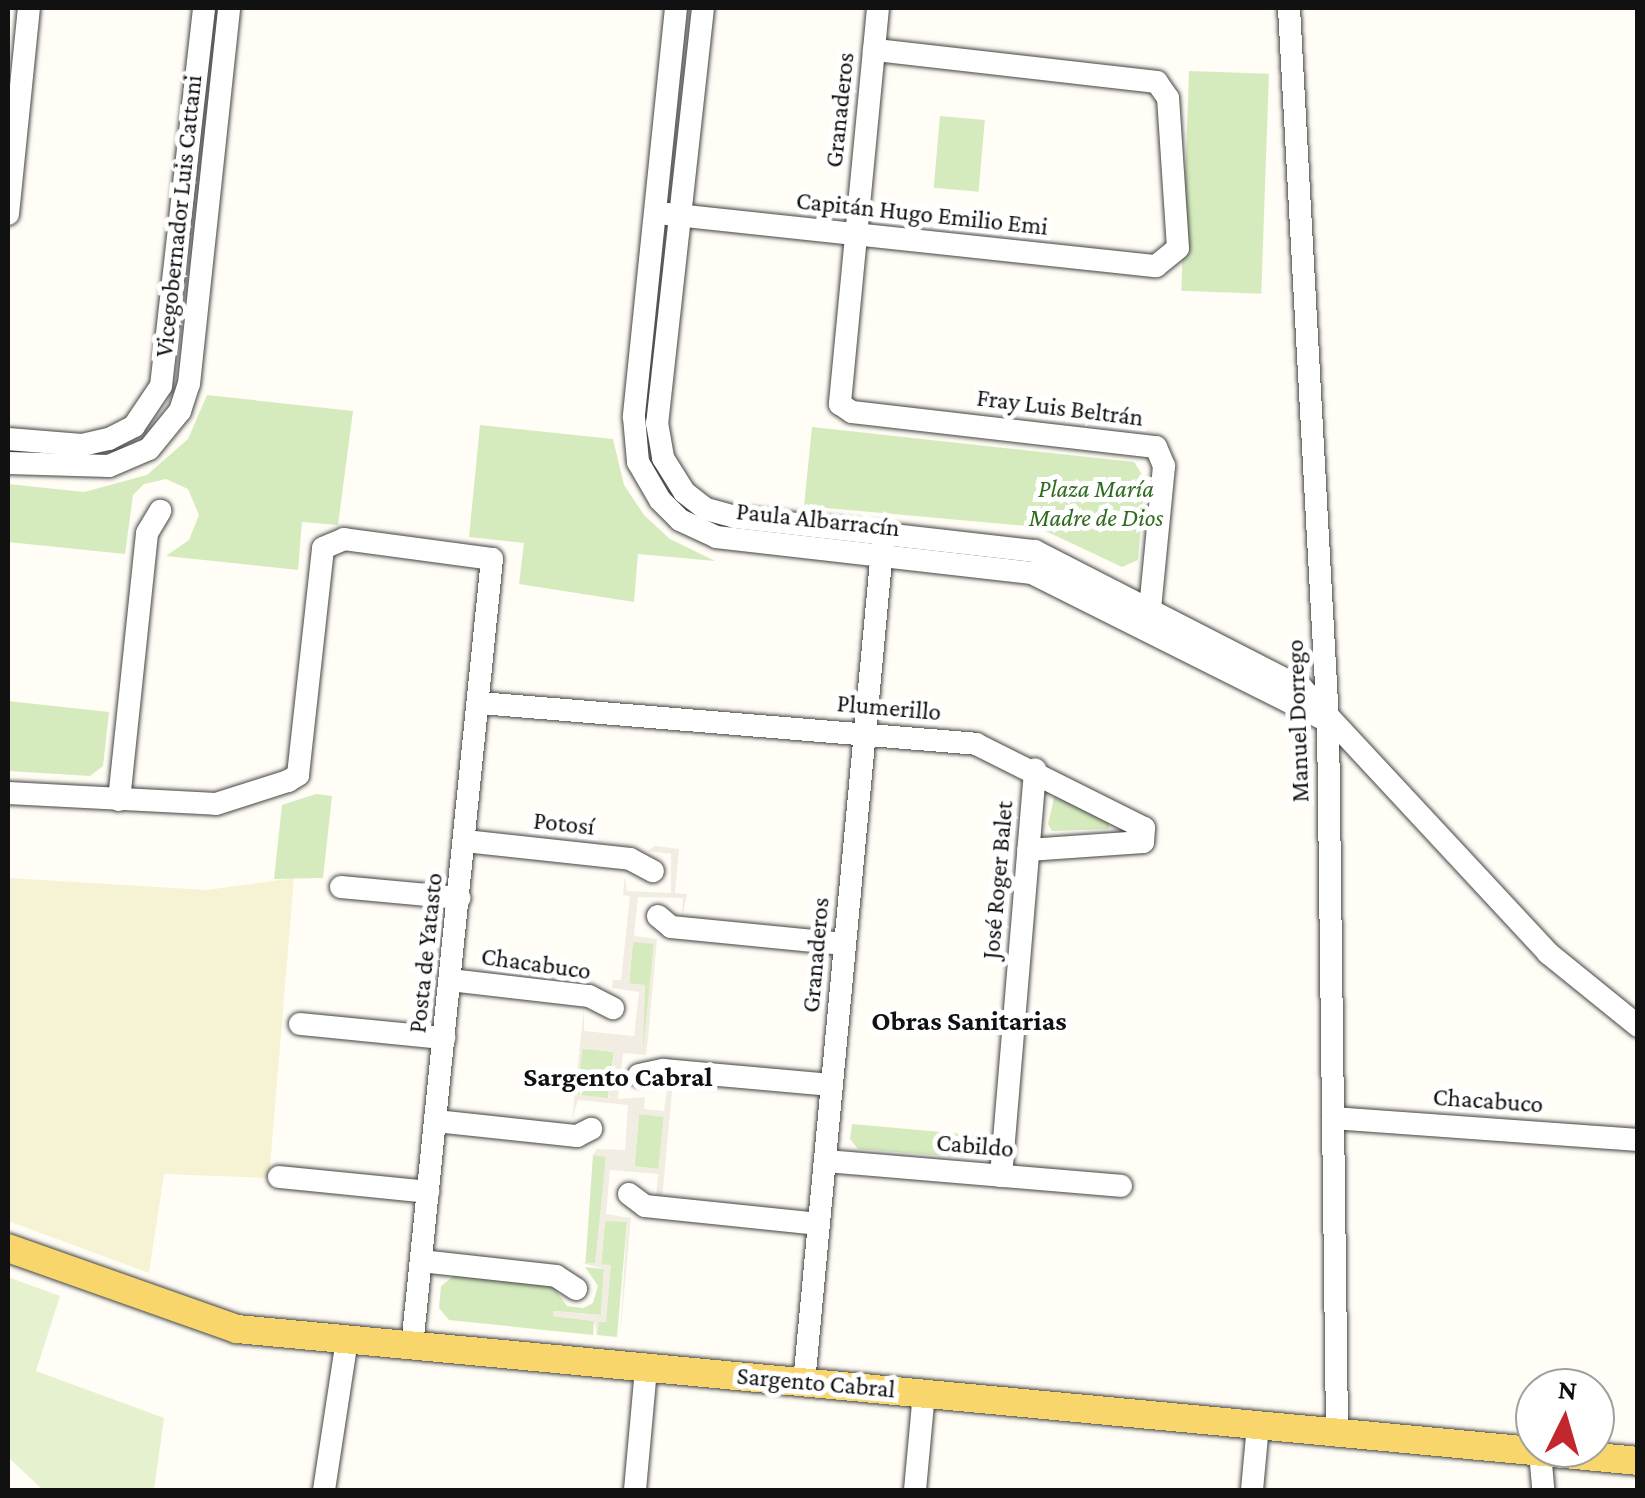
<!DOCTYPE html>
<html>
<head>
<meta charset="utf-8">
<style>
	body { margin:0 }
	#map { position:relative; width:1645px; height:1498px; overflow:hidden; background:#fffdf5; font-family:"Crimson Pro",serif }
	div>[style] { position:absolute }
	.farmland>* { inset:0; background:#f6f3d4 }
	.green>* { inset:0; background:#d5ebbd; transform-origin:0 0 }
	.pitch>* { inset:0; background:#e6f2cf }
	.plaza>* { inset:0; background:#f1ede2 }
	.roads { filter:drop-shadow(0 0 2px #444) drop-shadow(0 0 2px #444) }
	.minor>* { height:22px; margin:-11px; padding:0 11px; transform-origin:11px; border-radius:11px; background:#fff }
	.major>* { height:28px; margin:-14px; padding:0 14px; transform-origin:14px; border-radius:14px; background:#f9d66b }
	span { translate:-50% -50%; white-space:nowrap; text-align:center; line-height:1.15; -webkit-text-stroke:10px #fff; paint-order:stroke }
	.street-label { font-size:25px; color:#111 }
	.park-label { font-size:25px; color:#2f6b1f; font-style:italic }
	.neighbourhood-label { font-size:28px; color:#111; font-weight:700 }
	.frame { position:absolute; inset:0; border:10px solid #111; pointer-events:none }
	.north { position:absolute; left:1515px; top:1368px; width:100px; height:100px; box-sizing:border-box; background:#fff; border:2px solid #a0a0a0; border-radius:50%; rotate:5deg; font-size:28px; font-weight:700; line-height:40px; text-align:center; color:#111 }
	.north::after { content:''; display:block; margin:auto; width:35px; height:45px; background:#c4262e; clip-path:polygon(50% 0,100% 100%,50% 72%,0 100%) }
</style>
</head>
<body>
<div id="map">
	<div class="farmland">
		<i style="clip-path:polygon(8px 878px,207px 890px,294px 878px,269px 1178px,164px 1174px,149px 1273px,8px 1221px)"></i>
	</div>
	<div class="green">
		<i style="left:1189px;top:71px;width:80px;height:220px;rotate:2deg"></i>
		<i style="left:940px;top:116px;width:45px;height:72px;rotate:5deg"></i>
		<i style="clip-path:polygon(207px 395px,353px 411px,338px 525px,302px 522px,298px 570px,166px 556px,189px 540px,199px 515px,188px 489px,166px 479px,144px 484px,133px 495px,125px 554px,8px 542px,8px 484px,84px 492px,147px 475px,188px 439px)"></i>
		<i style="clip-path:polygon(480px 425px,613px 439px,624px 485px,644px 515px,670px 539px,715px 561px,638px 554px,634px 602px,519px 584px,524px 543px,469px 537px)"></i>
		<i style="clip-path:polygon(812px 427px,1134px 462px,1145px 479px,1138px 560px,1122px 567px,1037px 527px,804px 506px)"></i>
		<i style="clip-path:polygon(8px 701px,109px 712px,103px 766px,90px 776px,8px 771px)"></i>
		<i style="clip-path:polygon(316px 794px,332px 796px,323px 878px,274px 879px,282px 805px)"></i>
		<i style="clip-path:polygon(1055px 794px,1109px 823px,1109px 829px,1052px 831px,1048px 824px)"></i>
		<i style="clip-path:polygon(633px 941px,654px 943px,644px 1050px,638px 1050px,645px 986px,629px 984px)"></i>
		<i style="left:582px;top:1048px;width:32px;height:47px;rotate:7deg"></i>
		<i style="left:639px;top:1114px;width:25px;height:53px;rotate:5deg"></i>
		<i style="clip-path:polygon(852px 1124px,985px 1136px,984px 1148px,971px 1158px,858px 1149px,850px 1139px)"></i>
		<i style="left:593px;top:1155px;width:13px;height:109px;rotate:4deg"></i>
		<i style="clip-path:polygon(605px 1220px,627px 1222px,617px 1337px,597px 1335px,598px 1321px,605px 1322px,610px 1265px,601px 1265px)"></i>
		<i style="clip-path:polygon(585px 1267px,604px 1269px,601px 1315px,554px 1311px,553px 1316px,594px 1321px,593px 1335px,449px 1320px,439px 1308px,441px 1286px,454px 1276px,553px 1286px,567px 1306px,583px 1308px,593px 1303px,598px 1286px)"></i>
	</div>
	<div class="pitch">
		<i style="clip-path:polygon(8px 1277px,60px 1296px,36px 1371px,164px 1418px,154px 1490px,43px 1490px,8px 1457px)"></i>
	</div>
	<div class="plaza">
		<i style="clip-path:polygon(evenodd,655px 846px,679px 849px,675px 893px,687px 894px,682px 919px,683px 898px,638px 897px,634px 936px,657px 939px,648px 1039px,646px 1055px,623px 1053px,618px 1099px,645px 1097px,644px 1109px,664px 1111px,668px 1081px,673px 1082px,662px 1198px,656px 1197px,658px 1174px,610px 1170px,606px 1214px,631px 1218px,620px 1337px,627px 1222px,605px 1221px,601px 1264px,611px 1265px,606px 1322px,599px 1321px,597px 1335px,594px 1321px,553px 1316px,553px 1311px,601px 1315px,604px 1269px,581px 1263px,595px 1263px,606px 1157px,593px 1155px,597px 1149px,625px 1150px,628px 1105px,578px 1100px,572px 1120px,584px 1008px,584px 1031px,634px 1036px,639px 992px,612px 988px,613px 980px,621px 980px,630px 896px,623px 895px,625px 876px,627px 891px,671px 893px,671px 854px,648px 851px,655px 846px,633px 942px,654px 944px,643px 1050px,645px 985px,629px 983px,633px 942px,655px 846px,582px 1049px,614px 1052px,609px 1098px,578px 1095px,582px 1049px,655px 846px,639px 1114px,664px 1117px,658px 1169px,634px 1166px,639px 1114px)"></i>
	</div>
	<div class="roads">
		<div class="minor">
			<i style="left:676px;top:8px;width:411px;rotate:95.9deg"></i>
			<i style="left:634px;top:417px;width:45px;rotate:84.9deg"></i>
			<i style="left:638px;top:462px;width:44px;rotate:59.9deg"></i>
			<i style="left:660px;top:500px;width:28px;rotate:45deg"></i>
			<i style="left:680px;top:520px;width:40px;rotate:25deg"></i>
			<i style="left:716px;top:537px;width:318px;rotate:6.5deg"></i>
			<i style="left:1032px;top:573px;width:328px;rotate:26.6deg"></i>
			<i style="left:703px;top:8px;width:418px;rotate:96.3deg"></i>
			<i style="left:657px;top:423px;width:36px;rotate:80deg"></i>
			<i style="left:663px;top:458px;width:40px;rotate:58deg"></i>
			<i style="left:684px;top:492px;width:28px;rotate:38deg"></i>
			<i style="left:706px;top:509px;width:30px;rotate:15deg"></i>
			<i style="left:735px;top:517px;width:302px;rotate:6.5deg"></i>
			<i style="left:1035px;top:551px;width:300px;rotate:27.2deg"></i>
			<i style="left:1302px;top:688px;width:362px;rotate:47.1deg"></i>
			<i style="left:1548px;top:953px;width:116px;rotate:39deg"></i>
			<i style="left:878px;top:8px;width:398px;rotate:95.5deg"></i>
			<i style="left:840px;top:404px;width:14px;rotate:34deg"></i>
			<i style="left:852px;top:412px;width:306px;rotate:6.6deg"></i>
			<i style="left:1156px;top:447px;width:21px;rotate:67deg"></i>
			<i style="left:1164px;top:466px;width:153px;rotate:95.6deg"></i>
			<i style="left:1289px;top:8px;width:715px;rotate:86.87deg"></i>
			<i style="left:1328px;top:722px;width:711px;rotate:89.27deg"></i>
			<i style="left:8px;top:214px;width:207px;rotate:-84.2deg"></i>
			<i style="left:667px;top:214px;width:492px;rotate:6.1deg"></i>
			<i style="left:1156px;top:266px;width:28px;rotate:-39deg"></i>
			<i style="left:1178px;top:248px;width:150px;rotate:-93.8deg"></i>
			<i style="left:1168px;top:98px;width:19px;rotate:-125deg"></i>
			<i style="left:1157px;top:82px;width:285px;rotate:-173.5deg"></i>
			<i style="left:8px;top:439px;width:74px;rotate:4.6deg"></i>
			<i style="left:82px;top:445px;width:28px;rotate:-13deg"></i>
			<i style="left:109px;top:439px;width:28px;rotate:-27deg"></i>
			<i style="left:134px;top:426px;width:48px;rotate:-56deg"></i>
			<i style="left:161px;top:386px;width:380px;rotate:-83.5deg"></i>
			<i style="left:8px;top:463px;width:101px;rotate:1.7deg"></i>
			<i style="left:109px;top:466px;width:43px;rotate:-23deg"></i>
			<i style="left:149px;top:449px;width:49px;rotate:-50.8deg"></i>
			<i style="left:180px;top:411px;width:28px;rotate:-72deg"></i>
			<i style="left:189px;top:384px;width:378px;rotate:-83.9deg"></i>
			<i style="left:480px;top:703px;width:498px;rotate:4.7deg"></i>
			<i style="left:976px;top:744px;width:188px;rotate:26.6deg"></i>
			<i style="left:1144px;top:828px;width:14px;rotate:94deg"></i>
			<i style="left:1143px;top:842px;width:115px;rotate:176deg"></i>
			<i style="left:8px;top:793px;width:208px;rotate:3deg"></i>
			<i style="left:216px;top:804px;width:76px;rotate:-17.7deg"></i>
			<i style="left:288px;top:781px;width:12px;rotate:-31deg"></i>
			<i style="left:298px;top:775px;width:228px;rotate:-83.7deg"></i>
			<i style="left:323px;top:548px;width:23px;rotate:-23deg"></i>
			<i style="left:344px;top:539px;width:149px;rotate:7.7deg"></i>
			<i style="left:492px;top:559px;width:791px;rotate:95.8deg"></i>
			<i style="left:119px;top:800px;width:268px;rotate:-84deg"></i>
			<i style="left:147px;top:533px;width:26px;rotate:-59deg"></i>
			<i style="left:465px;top:841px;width:166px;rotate:6.2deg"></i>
			<i style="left:630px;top:859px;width:26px;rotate:28deg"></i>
			<i style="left:341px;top:887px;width:119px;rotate:5.3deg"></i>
			<i style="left:658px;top:916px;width:17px;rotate:40deg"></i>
			<i style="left:671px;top:927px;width:174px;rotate:5.6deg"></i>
			<i style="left:450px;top:980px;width:140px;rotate:6.6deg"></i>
			<i style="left:589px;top:996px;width:27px;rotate:27deg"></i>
			<i style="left:300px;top:1024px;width:145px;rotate:5.6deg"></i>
			<i style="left:639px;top:1075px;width:25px;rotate:-12deg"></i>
			<i style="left:663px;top:1070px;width:169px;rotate:5.1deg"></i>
			<i style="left:1333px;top:1118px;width:306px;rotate:4.1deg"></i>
			<i style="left:436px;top:1121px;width:142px;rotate:6.1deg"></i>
			<i style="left:577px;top:1136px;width:16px;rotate:-27deg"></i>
			<i style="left:825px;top:1161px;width:297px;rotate:4.8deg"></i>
			<i style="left:1001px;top:1176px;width:408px;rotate:-85.2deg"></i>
			<i style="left:279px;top:1177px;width:150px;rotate:5.7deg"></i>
			<i style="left:629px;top:1194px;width:20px;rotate:37deg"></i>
			<i style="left:645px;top:1206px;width:175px;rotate:5.9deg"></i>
			<i style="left:421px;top:1261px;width:136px;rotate:6.3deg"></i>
			<i style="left:556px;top:1276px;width:24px;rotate:33deg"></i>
			<i style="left:804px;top:1383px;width:847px;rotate:-84.65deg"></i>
			<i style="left:1540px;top:1452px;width:38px;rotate:85deg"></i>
			<i style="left:324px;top:1490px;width:152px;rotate:-81.3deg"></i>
			<i style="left:635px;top:1490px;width:122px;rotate:-84.8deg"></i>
			<i style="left:915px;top:1490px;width:97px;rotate:-84.7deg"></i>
			<i style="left:1252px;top:1490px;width:65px;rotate:-84.7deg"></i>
		</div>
		<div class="major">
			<i style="left:8px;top:1248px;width:243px;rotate:19.5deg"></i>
			<i style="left:237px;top:1329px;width:1407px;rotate:5.38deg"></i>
		</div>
	</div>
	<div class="street-label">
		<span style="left:840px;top:110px;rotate:-84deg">Granaderos</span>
		<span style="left:922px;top:214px;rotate:6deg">Capitán Hugo Emilio Emi</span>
		<span style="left:179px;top:216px;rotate:-84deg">Vicegobernador Luis Cattani</span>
		<span style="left:1060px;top:408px;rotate:7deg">Fray Luis Beltrán</span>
		<span style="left:818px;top:520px;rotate:6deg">Paula Albarracín</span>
		<span style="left:889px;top:708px;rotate:5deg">Plumerillo</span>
		<span style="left:1298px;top:721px;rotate:-92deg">Manuel Dorrego</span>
		<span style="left:564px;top:824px;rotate:6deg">Potosí</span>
		<span style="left:998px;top:880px;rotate:-85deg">José Roger Balet</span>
		<span style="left:426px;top:953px;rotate:-84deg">Posta de Yatasto</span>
		<span style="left:816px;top:955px;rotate:-85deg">Granaderos</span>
		<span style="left:536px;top:964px;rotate:8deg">Chacabuco</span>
		<span style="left:1488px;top:1101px;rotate:4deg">Chacabuco</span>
		<span style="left:975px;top:1146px;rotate:5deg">Cabildo</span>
		<span style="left:816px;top:1383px;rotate:5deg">Sargento Cabral</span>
	</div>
	<div class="park-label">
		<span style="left:1096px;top:504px">Plaza María<br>Madre de Dios</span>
	</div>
	<div class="neighbourhood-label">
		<span style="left:969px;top:1021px">Obras Sanitarias</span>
		<span style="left:618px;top:1077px">Sargento Cabral</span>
	</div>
	<div class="frame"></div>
	<div class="north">N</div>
</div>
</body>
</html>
